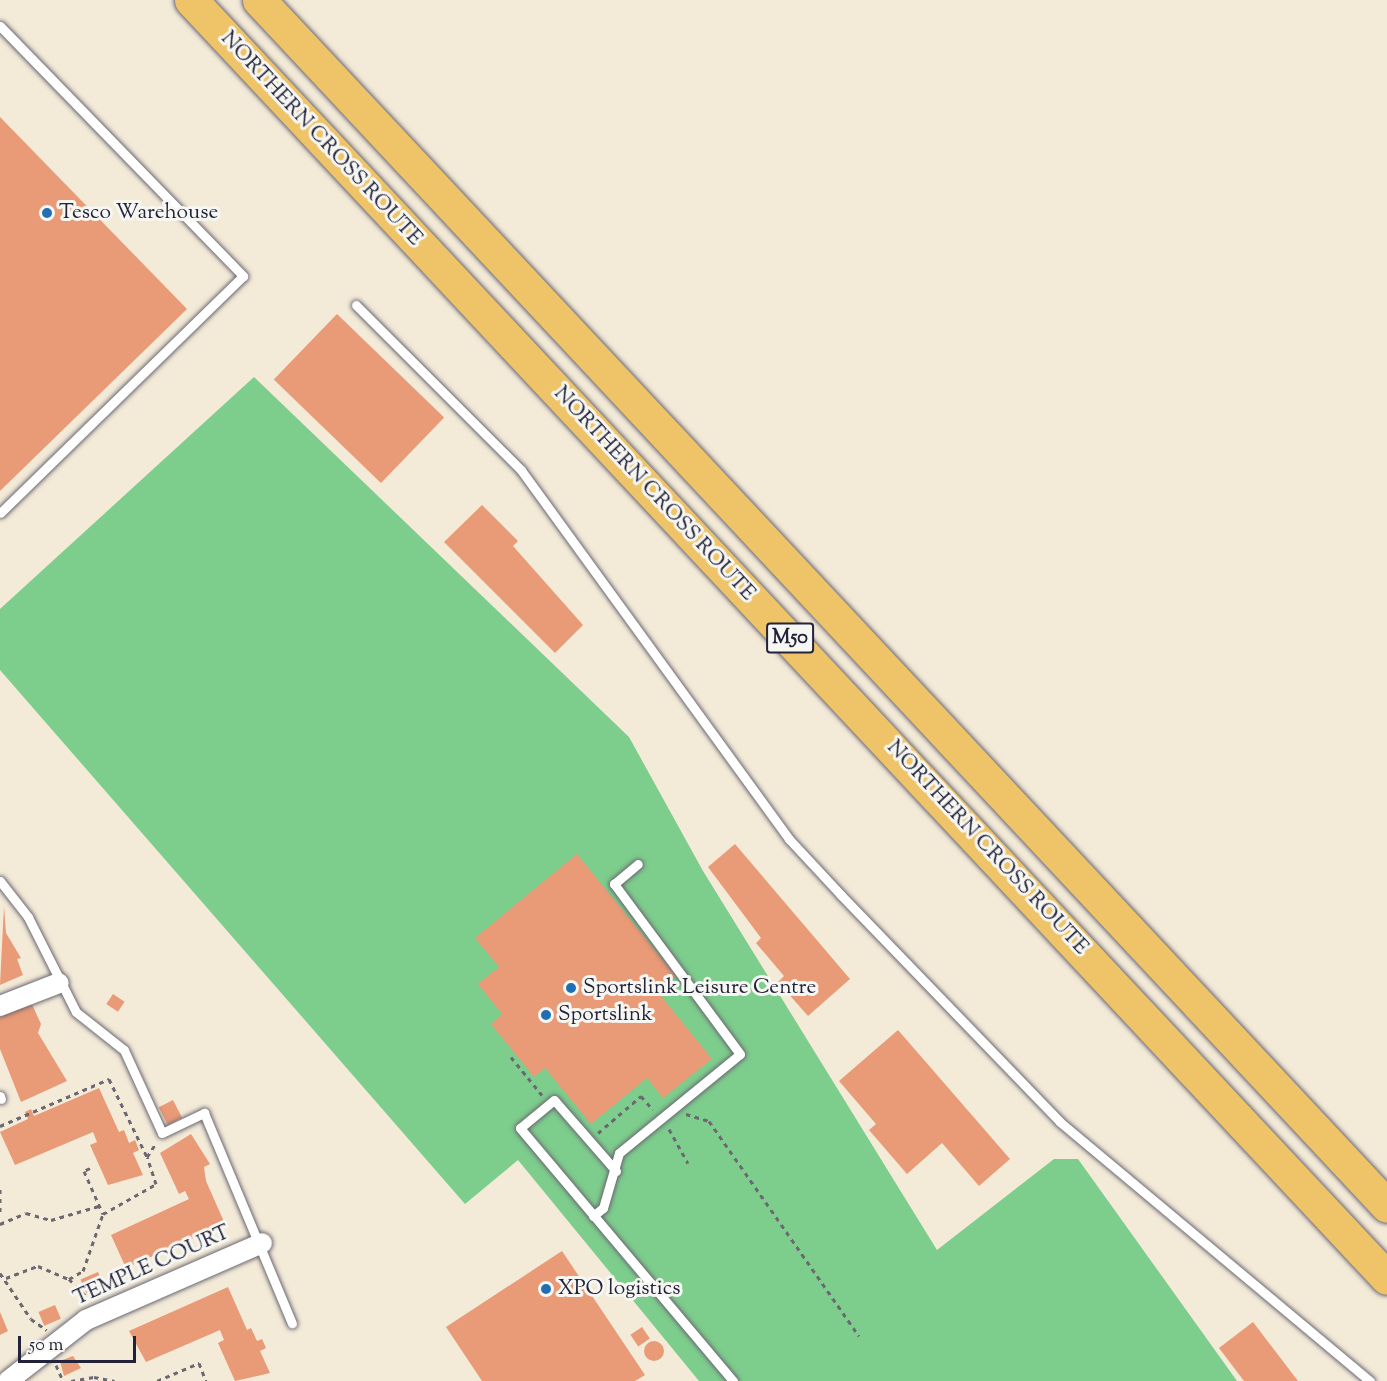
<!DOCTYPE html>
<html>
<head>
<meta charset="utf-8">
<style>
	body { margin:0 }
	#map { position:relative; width:1387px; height:1381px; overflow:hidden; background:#f3ead8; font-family:"Sorts Mill Goudy",serif }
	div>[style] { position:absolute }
	.green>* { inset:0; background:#7dcd8d }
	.building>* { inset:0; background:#e99a76; transform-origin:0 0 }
	.round { border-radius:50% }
	.path>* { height:3px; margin-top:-1.5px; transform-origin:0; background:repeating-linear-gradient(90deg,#6b6872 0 4.5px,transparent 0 9px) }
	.roads { filter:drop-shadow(0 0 2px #6b6872) drop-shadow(0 0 2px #6b6872) }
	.lane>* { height:9px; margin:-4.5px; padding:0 4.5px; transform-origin:4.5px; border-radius:4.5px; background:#fff }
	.street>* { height:20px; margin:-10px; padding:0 10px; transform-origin:10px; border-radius:10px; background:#fff }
	.highway>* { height:33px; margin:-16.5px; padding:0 16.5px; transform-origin:16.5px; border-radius:16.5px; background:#efc469 }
	.dots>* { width:16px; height:16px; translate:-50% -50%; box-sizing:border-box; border:3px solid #f6f6f2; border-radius:50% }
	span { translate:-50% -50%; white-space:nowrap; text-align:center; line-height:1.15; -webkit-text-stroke:6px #f6f6f2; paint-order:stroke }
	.shield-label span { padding:2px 4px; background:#f6f6f2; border:2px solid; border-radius:4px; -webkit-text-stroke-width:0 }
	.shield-label { font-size:20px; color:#22223b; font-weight:700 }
	.street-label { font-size:21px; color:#22223b }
	.poi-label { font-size:21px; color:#22223b }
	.left { translate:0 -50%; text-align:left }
	.scale { position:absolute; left:18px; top:1336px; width:118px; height:27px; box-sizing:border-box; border:3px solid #22223b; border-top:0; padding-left:8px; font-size:18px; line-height:21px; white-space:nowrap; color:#22223b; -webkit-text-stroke:4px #f6f6f2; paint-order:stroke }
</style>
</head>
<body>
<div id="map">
	<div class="green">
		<i style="clip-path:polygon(254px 377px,629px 737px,703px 871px,937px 1250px,1054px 1159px,1078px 1159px,1237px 1381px,699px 1381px,518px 1160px,465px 1204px,0 670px,0 609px)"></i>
	</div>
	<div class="building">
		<i style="clip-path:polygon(0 117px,187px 309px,0 491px)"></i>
		<i style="left:337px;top:314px;width:149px;height:91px;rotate:44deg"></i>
		<i style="clip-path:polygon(482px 505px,518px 541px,513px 546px,583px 625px,555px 653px,444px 542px)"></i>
		<i style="clip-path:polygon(735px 844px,850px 979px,808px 1016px,778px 982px,784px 976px,756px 943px,761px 938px,708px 867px)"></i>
		<i style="clip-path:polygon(577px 854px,676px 976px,657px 991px,712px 1059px,663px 1098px,647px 1078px,591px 1124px,545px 1068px,534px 1077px,491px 1024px,502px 1014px,478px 984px,499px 967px,475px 938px)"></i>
		<i style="clip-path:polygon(4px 906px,6px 933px,21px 958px,17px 959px,23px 975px,0 985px)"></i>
		<i style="left:113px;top:994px;width:14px;height:12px;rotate:34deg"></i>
		<i style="clip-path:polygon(31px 1002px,41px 1024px,38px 1033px,67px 1081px,21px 1102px,0 1049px,0 1017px)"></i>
		<i style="clip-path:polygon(898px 1030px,1010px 1159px,979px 1186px,942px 1143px,907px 1174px,869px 1130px,876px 1124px,839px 1081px)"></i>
		<i style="clip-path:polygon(99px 1088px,119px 1132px,124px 1130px,129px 1143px,135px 1140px,139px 1150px,133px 1153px,143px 1175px,108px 1185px,90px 1145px,97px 1142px,93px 1132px,15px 1165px,0 1132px,28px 1119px,25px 1112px,31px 1109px,34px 1116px)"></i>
		<i style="left:173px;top:1100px;width:20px;height:16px;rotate:63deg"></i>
		<i style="clip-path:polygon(191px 1134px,210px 1164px,204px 1167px,206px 1181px,225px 1224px,126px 1268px,111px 1235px,189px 1199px,185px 1191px,179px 1194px,160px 1153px)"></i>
		<i style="clip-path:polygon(562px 1251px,645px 1375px,635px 1381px,482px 1381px,446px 1327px)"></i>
		<i style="left:98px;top:1272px;width:15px;height:19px;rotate:67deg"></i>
		<i style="clip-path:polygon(228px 1287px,247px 1330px,251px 1328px,257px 1341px,262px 1339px,266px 1348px,260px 1351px,270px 1373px,235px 1381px,218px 1343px,224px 1340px,220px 1330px,146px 1362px,129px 1331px)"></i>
		<i style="left:55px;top:1305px;width:15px;height:18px;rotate:67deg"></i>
		<i style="clip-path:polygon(0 1312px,8px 1331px,0 1335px)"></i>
		<i style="clip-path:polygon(1253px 1322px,1298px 1381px,1244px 1381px,1219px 1348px)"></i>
		<i style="left:642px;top:1327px;width:14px;height:14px;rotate:56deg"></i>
		<i class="round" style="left:644px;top:1341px;width:20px;height:20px"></i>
		<i style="clip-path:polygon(73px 1356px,81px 1368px,64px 1376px,60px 1361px)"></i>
	</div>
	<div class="path">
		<i style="left:511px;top:1057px;width:49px;rotate:50.8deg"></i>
		<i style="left:686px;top:1114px;width:24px;rotate:17deg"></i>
		<i style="left:709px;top:1121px;width:262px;rotate:55.1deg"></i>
		<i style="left:0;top:1126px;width:119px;rotate:-23.3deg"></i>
		<i style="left:109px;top:1079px;width:87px;rotate:64deg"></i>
		<i style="left:669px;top:1129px;width:39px;rotate:61deg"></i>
		<i style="left:598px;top:1133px;width:57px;rotate:-40.7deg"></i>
		<i style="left:641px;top:1096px;width:18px;rotate:49deg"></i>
		<i style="left:90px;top:1168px;width:7px;rotate:153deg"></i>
		<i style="left:84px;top:1171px;width:47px;rotate:66.2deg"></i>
		<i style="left:0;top:1189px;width:27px;rotate:90deg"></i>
		<i style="left:0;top:1224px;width:28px;rotate:-23deg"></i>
		<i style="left:26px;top:1213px;width:26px;rotate:16deg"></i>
		<i style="left:51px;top:1220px;width:50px;rotate:-16.3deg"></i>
		<i style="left:0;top:1273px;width:55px;rotate:56deg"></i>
		<i style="left:31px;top:1319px;width:19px;rotate:35deg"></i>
		<i style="left:6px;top:1278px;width:34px;rotate:-21deg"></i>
		<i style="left:38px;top:1266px;width:34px;rotate:23deg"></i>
		<i style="left:69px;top:1279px;width:28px;rotate:45deg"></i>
		<i style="left:69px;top:1279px;width:16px;rotate:-30deg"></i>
		<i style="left:83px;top:1271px;width:60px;rotate:-70.7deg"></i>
		<i style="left:103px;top:1214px;width:61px;rotate:-29.5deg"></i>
		<i style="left:156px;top:1184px;width:28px;rotate:-108deg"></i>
		<i style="left:147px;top:1157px;width:17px;rotate:-57deg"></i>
		<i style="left:56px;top:1365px;width:17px;rotate:66deg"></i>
		<i style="left:71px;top:1381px;width:23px;rotate:-10deg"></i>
		<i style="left:94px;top:1377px;width:21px;rotate:11deg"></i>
		<i style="left:157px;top:1381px;width:46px;rotate:-23.2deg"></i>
		<i style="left:199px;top:1363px;width:19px;rotate:69deg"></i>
	</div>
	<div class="roads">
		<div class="lane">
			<i style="left:0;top:26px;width:349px;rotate:45.8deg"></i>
			<i style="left:243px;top:276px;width:339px;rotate:135.7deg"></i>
			<i style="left:356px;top:305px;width:233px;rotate:45deg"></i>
			<i style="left:521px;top:470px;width:456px;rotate:54deg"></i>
			<i style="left:789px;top:839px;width:76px;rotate:47.1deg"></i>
			<i style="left:841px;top:895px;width:315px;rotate:46deg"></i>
			<i style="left:1060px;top:1122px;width:404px;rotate:39.9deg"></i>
			<i style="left:0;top:881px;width:46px;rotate:52.1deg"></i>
			<i style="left:28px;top:917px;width:106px;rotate:63.2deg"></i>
			<i style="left:76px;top:1012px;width:61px;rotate:38.4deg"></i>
			<i style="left:124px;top:1050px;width:91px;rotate:65.4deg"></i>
			<i style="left:162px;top:1133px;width:47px;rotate:-25.5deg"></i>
			<i style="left:204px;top:1113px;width:228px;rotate:67.3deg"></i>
			<i style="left:0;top:1096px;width:3px;rotate:72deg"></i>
			<i style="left:616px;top:1171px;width:94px;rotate:-131.1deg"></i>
			<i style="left:554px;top:1100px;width:44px;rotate:140.5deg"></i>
			<i style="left:520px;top:1128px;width:331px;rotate:49.9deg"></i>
			<i style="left:593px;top:1216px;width:13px;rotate:-39deg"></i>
			<i style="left:603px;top:1208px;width:57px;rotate:-73.8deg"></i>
			<i style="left:619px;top:1153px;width:156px;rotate:-39.3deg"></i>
			<i style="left:740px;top:1054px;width:212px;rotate:-126.5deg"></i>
			<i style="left:614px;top:884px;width:31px;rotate:-40deg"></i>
		</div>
		<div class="street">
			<i style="left:0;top:1006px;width:63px;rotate:-21.3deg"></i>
			<i style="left:8px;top:1381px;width:99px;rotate:-38deg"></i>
			<i style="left:86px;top:1320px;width:192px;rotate:-23.6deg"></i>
		</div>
		<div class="highway">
			<i style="left:191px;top:0;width:1750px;rotate:46.9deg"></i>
			<i style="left:259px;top:0;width:1651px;rotate:46.91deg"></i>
		</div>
	</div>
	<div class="dots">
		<i style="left:47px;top:213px;background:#1f6fb2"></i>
		<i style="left:571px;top:988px;background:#1f6fb2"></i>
		<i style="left:546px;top:1015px;background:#1f6fb2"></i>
		<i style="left:546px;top:1289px;background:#1f6fb2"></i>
	</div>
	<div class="shield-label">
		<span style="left:790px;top:638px">M50</span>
	</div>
	<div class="street-label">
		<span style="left:321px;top:139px;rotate:47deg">NORTHERN CROSS ROUTE</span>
		<span style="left:654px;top:494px;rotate:47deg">NORTHERN CROSS ROUTE</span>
		<span style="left:987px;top:848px;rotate:47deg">NORTHERN CROSS ROUTE</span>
		<span style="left:152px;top:1266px;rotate:-24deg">TEMPLE COURT</span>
	</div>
	<div class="poi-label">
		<span class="left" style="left:59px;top:213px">Tesco Warehouse</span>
		<span class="left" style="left:583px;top:988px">Sportslink Leisure Centre</span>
		<span class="left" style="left:558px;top:1015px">Sportslink</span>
		<span class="left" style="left:558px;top:1289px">XPO logistics</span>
	</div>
	<div class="scale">50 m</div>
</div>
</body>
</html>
